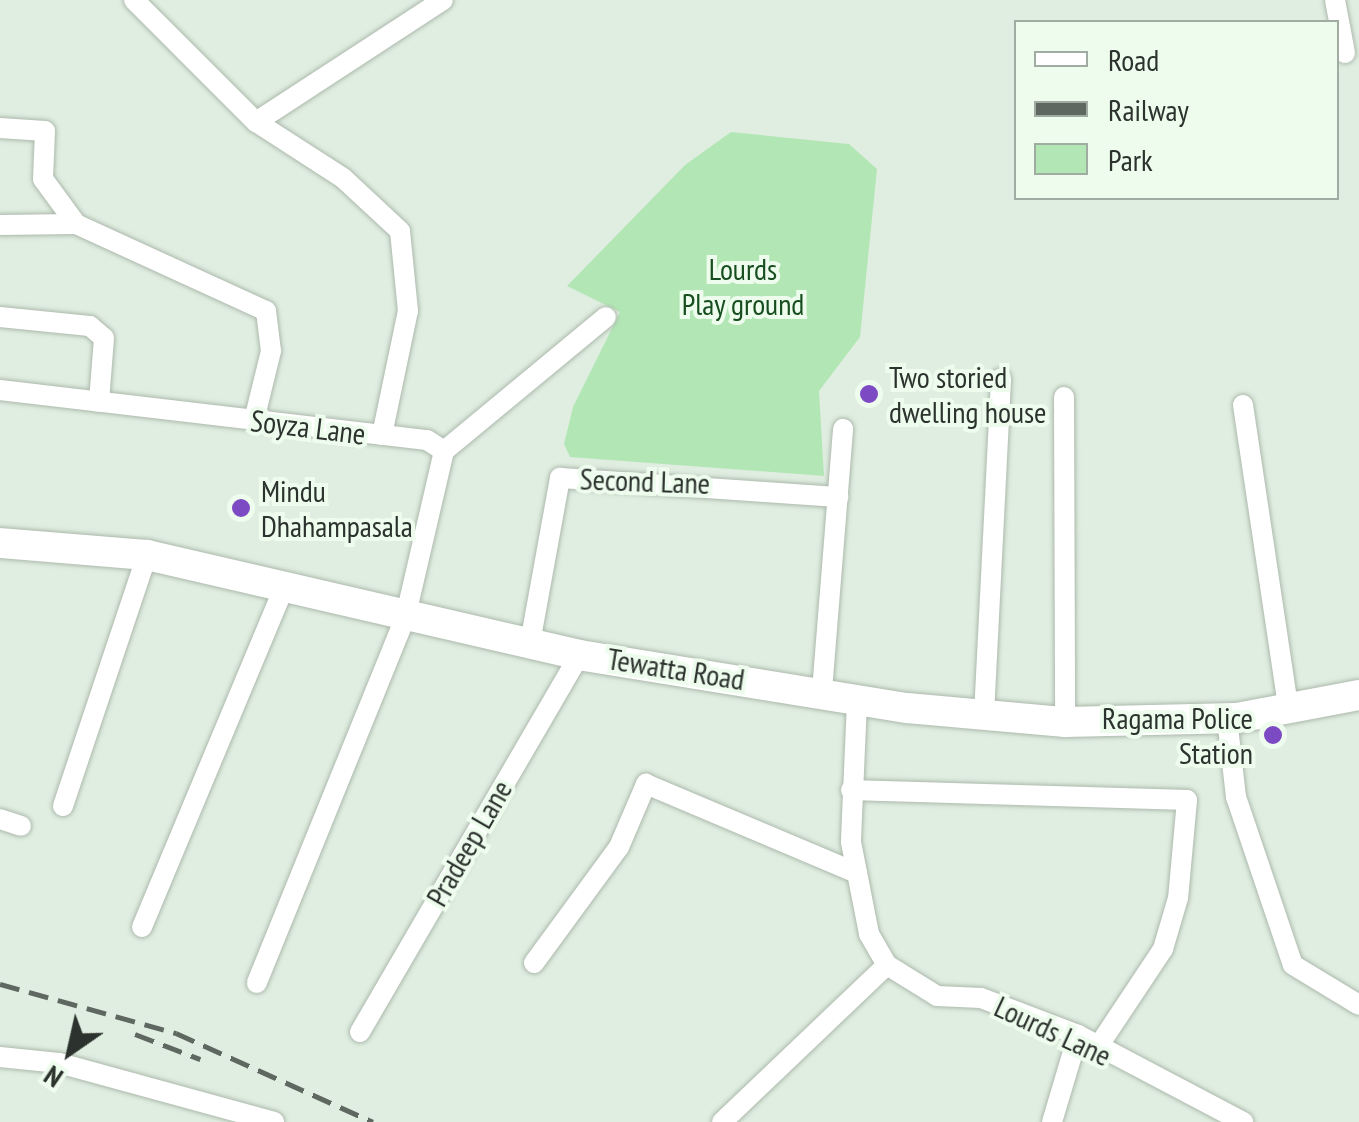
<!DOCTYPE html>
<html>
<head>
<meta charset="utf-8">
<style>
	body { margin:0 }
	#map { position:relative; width:1359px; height:1122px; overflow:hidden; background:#e0eee1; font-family:"PT Sans Narrow",sans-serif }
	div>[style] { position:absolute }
	.green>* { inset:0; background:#b3e6b5 }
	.roads { filter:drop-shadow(0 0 2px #acb9ac) drop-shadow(0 0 2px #acb9ac) }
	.minor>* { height:20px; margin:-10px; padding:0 10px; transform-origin:10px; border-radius:10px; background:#fff }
	.primary>* { height:30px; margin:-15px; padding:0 15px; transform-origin:15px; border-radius:15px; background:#fff }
	.rail>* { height:5px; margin-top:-2.5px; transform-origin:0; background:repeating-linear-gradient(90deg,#5f6860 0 20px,transparent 0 30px) }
	.dots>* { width:28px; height:28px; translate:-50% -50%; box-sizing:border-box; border:5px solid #eefcee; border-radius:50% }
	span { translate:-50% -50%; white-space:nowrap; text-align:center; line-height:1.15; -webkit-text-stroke:8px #eefcee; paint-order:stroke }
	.park-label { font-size:30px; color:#174e1f }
	.poi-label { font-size:30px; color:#2c322d }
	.left { translate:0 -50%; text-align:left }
	.right { translate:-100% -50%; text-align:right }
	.street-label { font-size:30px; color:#2c322d }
	.legend { position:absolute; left:1014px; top:20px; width:325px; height:180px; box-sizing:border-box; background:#eefcee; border:2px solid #a0aba1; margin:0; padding:12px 18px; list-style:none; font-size:30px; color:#2c322d }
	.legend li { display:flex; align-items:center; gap:20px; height:50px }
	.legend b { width:50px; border:2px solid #a0aba1 }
	.north { position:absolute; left:20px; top:1002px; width:100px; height:100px; -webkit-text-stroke:8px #eefcee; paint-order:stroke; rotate:214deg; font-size:28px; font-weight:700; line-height:40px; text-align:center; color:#2c322d }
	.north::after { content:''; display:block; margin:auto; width:35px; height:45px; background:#2c322d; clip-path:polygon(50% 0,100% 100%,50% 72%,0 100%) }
</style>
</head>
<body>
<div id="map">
	<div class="green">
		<i style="clip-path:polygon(731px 132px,849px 144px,877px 169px,860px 337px,819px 391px,824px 476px,570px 457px,564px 444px,573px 407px,620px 312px,567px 286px,685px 165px)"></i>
	</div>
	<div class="roads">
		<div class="minor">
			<i style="left:134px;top:0;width:173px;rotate:45deg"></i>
			<i style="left:1335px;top:0;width:54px;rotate:79.3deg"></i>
			<i style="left:0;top:128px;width:45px;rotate:3.8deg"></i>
			<i style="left:45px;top:131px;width:48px;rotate:92.4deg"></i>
			<i style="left:43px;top:179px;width:56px;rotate:53.7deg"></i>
			<i style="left:0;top:225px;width:76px;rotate:-0.8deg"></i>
			<i style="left:76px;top:224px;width:209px;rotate:24.6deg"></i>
			<i style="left:266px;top:311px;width:40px;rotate:82.9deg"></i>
			<i style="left:271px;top:351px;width:71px;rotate:103.8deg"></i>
			<i style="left:0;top:317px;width:90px;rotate:5.7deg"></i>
			<i style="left:90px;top:326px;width:18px;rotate:41deg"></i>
			<i style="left:104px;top:338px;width:64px;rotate:94.5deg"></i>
			<i style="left:0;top:390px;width:430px;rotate:6.7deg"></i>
			<i style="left:427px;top:440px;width:20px;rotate:33deg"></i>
			<i style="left:444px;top:451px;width:171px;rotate:103.1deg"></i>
			<i style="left:405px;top:618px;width:394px;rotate:112.1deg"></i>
			<i style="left:1064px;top:397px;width:325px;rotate:89.8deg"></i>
			<i style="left:1243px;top:405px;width:310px;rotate:81.5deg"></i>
			<i style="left:382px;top:435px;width:127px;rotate:-78.2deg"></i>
			<i style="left:408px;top:311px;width:80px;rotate:-95.7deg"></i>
			<i style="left:400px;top:231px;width:78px;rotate:-137.1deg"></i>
			<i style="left:343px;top:178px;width:103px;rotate:-147.2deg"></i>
			<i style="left:256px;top:122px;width:223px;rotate:-33.1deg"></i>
			<i style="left:444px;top:451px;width:210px;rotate:-39.6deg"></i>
			<i style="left:530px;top:643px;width:168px;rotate:-79.7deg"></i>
			<i style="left:560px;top:478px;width:279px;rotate:3.9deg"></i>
			<i style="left:822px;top:691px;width:263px;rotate:-85.4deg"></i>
			<i style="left:857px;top:702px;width:140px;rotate:92.5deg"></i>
			<i style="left:851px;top:842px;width:94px;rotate:78.9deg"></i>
			<i style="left:869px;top:934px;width:36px;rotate:60deg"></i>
			<i style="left:887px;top:965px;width:59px;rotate:31.8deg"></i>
			<i style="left:937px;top:996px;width:44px;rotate:2.6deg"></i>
			<i style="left:981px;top:998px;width:104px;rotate:20.9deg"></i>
			<i style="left:1078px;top:1035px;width:187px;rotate:27.8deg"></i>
			<i style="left:984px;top:715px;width:337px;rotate:-87.1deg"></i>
			<i style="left:1227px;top:718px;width:80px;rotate:83.5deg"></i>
			<i style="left:1236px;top:797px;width:177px;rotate:71.3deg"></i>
			<i style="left:1293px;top:965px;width:77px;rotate:31.2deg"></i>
			<i style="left:851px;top:790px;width:336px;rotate:1.7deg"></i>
			<i style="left:1187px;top:800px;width:98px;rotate:95.2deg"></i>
			<i style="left:1178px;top:898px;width:53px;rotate:106.4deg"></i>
			<i style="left:1163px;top:949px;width:118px;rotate:123.6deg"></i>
			<i style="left:63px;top:806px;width:265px;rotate:-71.5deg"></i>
			<i style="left:0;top:819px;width:22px;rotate:18deg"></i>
			<i style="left:142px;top:927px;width:371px;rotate:-67.3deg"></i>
			<i style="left:534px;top:963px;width:144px;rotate:-53.8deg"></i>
			<i style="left:619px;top:847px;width:69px;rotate:-66.8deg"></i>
			<i style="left:646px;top:784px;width:229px;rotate:22.9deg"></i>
			<i style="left:360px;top:1032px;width:436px;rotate:-59.8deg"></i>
			<i style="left:0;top:1057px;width:59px;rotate:5.8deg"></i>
			<i style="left:59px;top:1063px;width:223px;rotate:15.3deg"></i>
			<i style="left:722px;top:1122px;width:228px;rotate:-43.6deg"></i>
			<i style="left:1052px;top:1122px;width:91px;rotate:-73.4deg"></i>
		</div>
		<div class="primary">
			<i style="left:0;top:543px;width:147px;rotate:4.7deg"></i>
			<i style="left:147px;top:555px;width:443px;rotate:13deg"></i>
			<i style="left:579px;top:655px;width:332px;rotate:9.2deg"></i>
			<i style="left:907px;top:708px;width:159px;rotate:5.1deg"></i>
			<i style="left:1065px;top:722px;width:172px;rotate:-1.3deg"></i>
			<i style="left:1237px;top:718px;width:124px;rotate:-10.7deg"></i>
		</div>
	</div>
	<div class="rail">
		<i style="left:0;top:984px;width:183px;rotate:15.6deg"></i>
		<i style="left:176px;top:1033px;width:216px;rotate:24.3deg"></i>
		<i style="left:135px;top:1034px;width:70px;rotate:21deg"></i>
	</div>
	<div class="dots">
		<i style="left:869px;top:394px;background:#7c4ac2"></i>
		<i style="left:241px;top:508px;background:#7c4ac2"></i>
		<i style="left:1273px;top:735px;background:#7c4ac2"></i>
	</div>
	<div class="park-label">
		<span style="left:743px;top:286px">Lourds<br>Play ground</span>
	</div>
	<div class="poi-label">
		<span class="left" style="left:889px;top:394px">Two storied<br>dwelling house</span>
		<span class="left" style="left:261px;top:508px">Mindu<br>Dhahampasala</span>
		<span class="right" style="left:1253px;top:735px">Ragama Police<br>Station</span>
	</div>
	<div class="street-label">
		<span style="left:308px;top:427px;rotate:7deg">Soyza Lane</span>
		<span style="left:645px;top:481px;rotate:2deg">Second Lane</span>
		<span style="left:676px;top:669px;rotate:9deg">Tewatta Road</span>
		<span style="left:469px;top:843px;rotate:-60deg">Pradeep Lane</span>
		<span style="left:1053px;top:1031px;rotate:25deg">Lourds Lane</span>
	</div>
	<ul class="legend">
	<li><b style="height:12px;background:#fff"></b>Road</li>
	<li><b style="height:12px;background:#5f6860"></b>Railway</li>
	<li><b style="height:28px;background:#b3e6b5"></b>Park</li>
	</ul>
	<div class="north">N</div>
</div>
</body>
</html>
